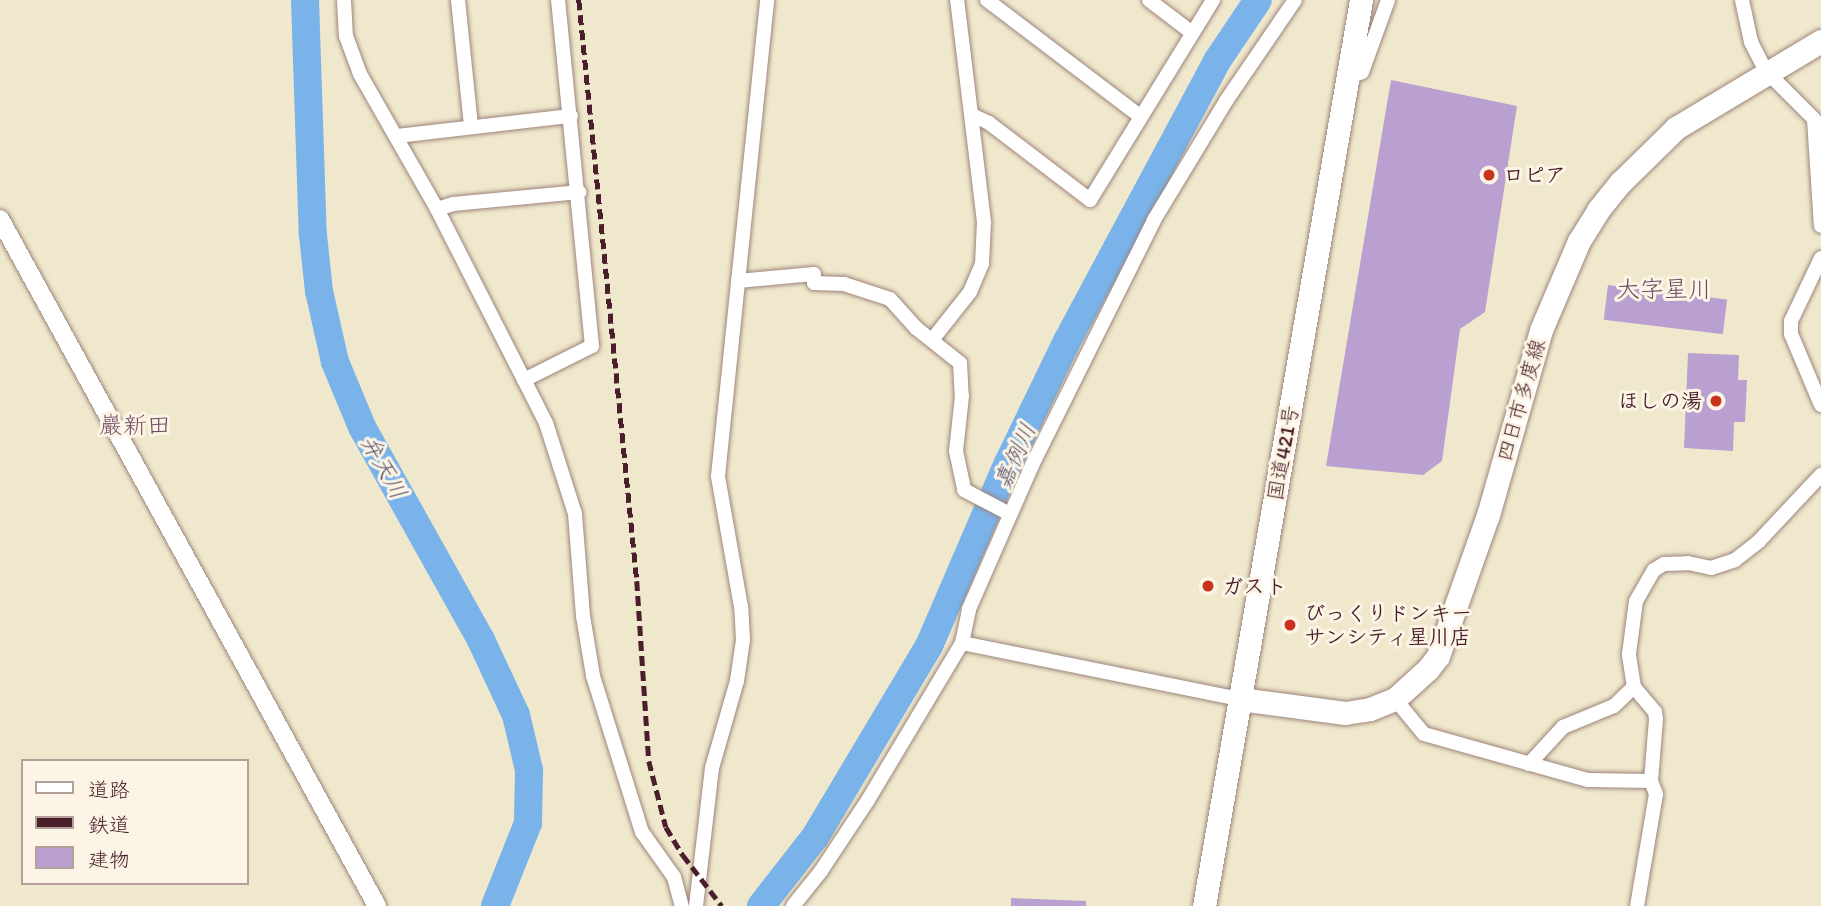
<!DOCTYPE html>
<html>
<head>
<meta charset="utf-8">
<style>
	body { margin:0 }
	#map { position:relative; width:1821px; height:906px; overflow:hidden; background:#f0e8cc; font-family:Itim,"Klee One",sans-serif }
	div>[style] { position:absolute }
	.river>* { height:28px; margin:-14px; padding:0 14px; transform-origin:14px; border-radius:14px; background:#79b3ea }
	.building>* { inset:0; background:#b9a0d0; transform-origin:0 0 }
	.roads { filter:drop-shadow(0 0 2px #9d847c) drop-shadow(0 0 2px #9d847c) }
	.minor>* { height:14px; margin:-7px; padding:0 7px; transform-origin:7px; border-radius:7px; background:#fff }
	.tertiary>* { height:18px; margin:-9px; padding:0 9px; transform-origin:9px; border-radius:9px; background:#fff }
	.primary>* { height:23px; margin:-11.5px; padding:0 11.5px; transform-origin:11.5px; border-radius:11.5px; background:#fff }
	.trunk>* { height:23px; margin:-11.5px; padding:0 11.5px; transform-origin:11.5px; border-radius:11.5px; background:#fff }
	.rail>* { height:4.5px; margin-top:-2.25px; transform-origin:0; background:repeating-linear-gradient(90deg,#4a1f2b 0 10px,transparent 0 15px) }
	.dots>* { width:19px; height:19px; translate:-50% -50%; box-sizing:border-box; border:4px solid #fcf5e5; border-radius:50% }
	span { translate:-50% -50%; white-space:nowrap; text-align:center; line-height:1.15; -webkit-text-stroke:6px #fcf5e5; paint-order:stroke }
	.poi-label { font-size:21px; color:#4a1f2b; font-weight:700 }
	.left { translate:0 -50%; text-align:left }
	.right { translate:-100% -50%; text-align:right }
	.street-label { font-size:21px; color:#4a1f2b }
	.water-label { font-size:23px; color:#5a536e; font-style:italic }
	.quarter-label { font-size:24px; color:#714c65 }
	.legend { position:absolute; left:21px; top:759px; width:228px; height:126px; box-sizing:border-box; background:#fcf5e5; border:2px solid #b59f9b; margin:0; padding:9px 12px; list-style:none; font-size:21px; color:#4a1f2b }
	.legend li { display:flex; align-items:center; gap:14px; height:35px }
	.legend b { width:35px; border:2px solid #b59f9b }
</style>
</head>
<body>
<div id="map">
	<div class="river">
		<i style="left:305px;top:0;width:235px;rotate:88.1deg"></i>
		<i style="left:313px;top:235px;width:56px;rotate:83.9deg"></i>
		<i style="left:319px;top:291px;width:73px;rotate:77.3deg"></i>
		<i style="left:335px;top:362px;width:70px;rotate:67.4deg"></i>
		<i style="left:362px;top:427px;width:244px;rotate:60.8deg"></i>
		<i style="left:481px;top:640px;width:83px;rotate:65deg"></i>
		<i style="left:516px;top:715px;width:57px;rotate:76.7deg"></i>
		<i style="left:529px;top:770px;width:53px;rotate:91.1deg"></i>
		<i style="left:528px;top:823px;width:89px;rotate:111.7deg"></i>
		<i style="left:761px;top:906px;width:88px;rotate:-52deg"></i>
		<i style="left:815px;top:837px;width:222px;rotate:-59.2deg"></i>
		<i style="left:929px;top:646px;width:199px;rotate:-66.7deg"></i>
		<i style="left:1008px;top:463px;width:136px;rotate:-64.2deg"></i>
		<i style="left:1067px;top:341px;width:318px;rotate:-61.8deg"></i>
		<i style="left:1217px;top:61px;width:73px;rotate:-56.1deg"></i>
	</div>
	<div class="building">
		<i style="clip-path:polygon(1391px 80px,1517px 106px,1485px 312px,1460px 329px,1442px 461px,1423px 475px,1326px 466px)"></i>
		<i style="left:1608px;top:285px;width:120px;height:35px;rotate:7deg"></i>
		<i style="clip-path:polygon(1688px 353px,1739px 355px,1738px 380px,1747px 380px,1745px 422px,1734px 422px,1733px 451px,1684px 448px)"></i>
		<i style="clip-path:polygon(1011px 898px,1086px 901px,1086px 906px,1011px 906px)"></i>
	</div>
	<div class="roads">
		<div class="minor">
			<i style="left:344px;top:0;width:36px;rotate:87deg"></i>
			<i style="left:346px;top:36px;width:40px;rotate:69.8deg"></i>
			<i style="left:360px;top:74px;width:155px;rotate:60.3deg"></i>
			<i style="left:437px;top:209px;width:240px;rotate:63deg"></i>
			<i style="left:546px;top:423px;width:96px;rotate:72.3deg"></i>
			<i style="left:575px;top:514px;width:102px;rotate:85.5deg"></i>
			<i style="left:583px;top:616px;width:61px;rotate:80.5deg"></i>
			<i style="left:593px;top:676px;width:164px;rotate:72.6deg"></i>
			<i style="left:642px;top:832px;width:55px;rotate:54.6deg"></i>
			<i style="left:674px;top:877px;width:30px;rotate:75deg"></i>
			<i style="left:458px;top:0;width:127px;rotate:84.1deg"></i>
			<i style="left:987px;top:0;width:192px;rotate:37.2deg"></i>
			<i style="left:1149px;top:0;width:53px;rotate:37.3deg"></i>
			<i style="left:1742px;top:0;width:43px;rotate:77.9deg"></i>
			<i style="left:1751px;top:42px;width:33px;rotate:63deg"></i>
			<i style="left:1766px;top:71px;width:68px;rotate:45deg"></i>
			<i style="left:1814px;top:119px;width:107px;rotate:86.3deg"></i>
			<i style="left:1345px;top:79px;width:18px;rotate:-22deg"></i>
			<i style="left:1362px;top:72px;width:77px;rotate:-70.1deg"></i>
			<i style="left:972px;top:115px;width:19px;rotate:25deg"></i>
			<i style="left:989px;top:123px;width:127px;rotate:37.3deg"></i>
			<i style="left:1090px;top:200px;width:235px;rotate:-58.4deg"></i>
			<i style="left:397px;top:136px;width:175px;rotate:-6.6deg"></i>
			<i style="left:437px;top:209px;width:17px;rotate:-17deg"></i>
			<i style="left:453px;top:204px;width:127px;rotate:-5.4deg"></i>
			<i style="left:1821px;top:258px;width:70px;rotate:115.5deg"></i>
			<i style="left:1791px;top:321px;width:13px;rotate:90deg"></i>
			<i style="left:1791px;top:334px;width:77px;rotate:67.1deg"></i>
			<i style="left:738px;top:281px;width:76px;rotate:-5.3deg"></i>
			<i style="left:814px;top:274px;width:9px;rotate:90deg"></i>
			<i style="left:814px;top:283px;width:30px;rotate:2deg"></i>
			<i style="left:844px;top:284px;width:48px;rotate:18.1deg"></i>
			<i style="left:890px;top:299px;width:39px;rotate:48deg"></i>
			<i style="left:916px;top:328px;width:56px;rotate:38.5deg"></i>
			<i style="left:960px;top:363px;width:33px;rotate:87deg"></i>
			<i style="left:962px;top:396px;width:55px;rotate:96.2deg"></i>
			<i style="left:956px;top:451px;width:40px;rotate:78deg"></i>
			<i style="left:964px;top:490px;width:52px;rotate:27.6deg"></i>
			<i style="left:932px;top:340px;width:61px;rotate:-51.6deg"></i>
			<i style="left:970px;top:292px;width:30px;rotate:-67deg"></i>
			<i style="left:982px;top:264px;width:42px;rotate:-87.3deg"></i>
			<i style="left:984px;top:222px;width:224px;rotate:-96.9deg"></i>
			<i style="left:524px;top:380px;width:76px;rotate:-26.6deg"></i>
			<i style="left:592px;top:346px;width:348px;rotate:-95.6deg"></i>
			<i style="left:962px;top:643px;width:284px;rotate:11.4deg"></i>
			<i style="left:1634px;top:687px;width:33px;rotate:50deg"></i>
			<i style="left:1655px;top:712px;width:7px;rotate:82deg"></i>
			<i style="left:1656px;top:719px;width:62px;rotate:94.6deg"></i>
			<i style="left:1651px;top:781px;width:14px;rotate:69deg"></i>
			<i style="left:1656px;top:794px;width:114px;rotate:99.6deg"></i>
			<i style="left:1395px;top:699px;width:45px;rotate:50.4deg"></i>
			<i style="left:1424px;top:734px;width:170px;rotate:15.7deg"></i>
			<i style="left:1588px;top:780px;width:63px;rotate:0.9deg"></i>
			<i style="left:1529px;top:764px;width:50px;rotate:-47.4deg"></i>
			<i style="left:1563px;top:727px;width:55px;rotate:-22.4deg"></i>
			<i style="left:1614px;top:706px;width:28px;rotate:-44deg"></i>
			<i style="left:1634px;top:687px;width:33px;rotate:-99deg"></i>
			<i style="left:1629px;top:654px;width:53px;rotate:-82.5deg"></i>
			<i style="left:1636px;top:601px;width:36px;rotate:-60deg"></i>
			<i style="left:1654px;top:570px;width:12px;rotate:-31deg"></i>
			<i style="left:1664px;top:564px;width:24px;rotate:-2deg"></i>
			<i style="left:1688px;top:563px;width:24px;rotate:12deg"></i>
			<i style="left:1711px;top:568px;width:25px;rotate:-18deg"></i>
			<i style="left:1735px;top:560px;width:31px;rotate:-38deg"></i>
			<i style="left:1759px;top:541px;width:91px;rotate:-46.8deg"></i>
			<i style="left:696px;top:906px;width:139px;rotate:-83.4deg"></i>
			<i style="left:712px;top:768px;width:91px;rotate:-74deg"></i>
			<i style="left:737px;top:681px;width:41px;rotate:-81.7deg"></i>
			<i style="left:743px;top:640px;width:33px;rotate:-93deg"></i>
			<i style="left:741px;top:607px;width:133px;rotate:-100deg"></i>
			<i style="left:718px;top:476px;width:479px;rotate:-84.1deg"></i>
			<i style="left:793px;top:906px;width:45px;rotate:-51.3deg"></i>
			<i style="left:821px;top:871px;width:85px;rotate:-56.5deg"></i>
			<i style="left:868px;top:800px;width:183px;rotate:-59.1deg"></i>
			<i style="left:962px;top:643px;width:35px;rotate:-78deg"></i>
			<i style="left:969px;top:609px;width:164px;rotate:-66.3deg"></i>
			<i style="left:1035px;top:459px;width:267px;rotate:-63.5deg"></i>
			<i style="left:1154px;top:220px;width:139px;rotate:-58.8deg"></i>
			<i style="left:1226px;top:101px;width:122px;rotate:-55.7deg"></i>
		</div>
		<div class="tertiary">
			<i style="left:0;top:219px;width:784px;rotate:61.24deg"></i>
		</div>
		<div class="primary">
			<i style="left:1240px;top:699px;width:106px;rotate:7.6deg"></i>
			<i style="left:1345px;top:713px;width:25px;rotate:-9deg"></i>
			<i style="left:1370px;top:709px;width:27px;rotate:-22deg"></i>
			<i style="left:1395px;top:699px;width:45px;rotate:-42.3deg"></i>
			<i style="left:1428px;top:669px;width:16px;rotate:-52deg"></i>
			<i style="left:1438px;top:656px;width:150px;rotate:-70.5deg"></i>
			<i style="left:1488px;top:515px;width:192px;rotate:-74deg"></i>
			<i style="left:1541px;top:330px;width:97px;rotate:-66.9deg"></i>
			<i style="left:1579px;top:241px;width:36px;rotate:-58deg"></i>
			<i style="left:1598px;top:210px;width:36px;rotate:-51deg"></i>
			<i style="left:1621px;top:182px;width:77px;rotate:-44.5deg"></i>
			<i style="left:1676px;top:128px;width:169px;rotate:-31deg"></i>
		</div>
		<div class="trunk">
			<i style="left:1204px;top:906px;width:920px;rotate:-80.17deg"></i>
		</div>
	</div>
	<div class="rail">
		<i style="left:579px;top:0;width:584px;rotate:84.3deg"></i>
		<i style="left:637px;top:581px;width:180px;rotate:86.2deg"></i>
		<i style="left:649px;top:761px;width:68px;rotate:75.6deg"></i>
		<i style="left:666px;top:827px;width:33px;rotate:59deg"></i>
		<i style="left:683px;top:855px;width:64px;rotate:52.6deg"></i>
	</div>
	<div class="dots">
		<i style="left:1489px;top:175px;background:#c8321e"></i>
		<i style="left:1716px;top:401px;background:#c8321e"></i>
		<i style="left:1208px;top:586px;background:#c8321e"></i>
		<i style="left:1290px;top:625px;background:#c8321e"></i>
	</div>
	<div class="poi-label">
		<span class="left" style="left:1503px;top:175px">ロピア</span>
		<span class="right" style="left:1702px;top:401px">ほしの湯</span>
		<span class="left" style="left:1222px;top:586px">ガスト</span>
		<span class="left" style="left:1304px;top:625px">びっくりドンキー<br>サンシティ星川店</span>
	</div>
	<div class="street-label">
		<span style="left:1521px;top:400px;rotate:-74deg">四日市多度線</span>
		<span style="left:1283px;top:453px;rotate:-80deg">国道421号</span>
	</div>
	<div class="water-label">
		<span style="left:1015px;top:456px;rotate:-66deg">嘉例川</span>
		<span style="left:384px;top:467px;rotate:61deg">弁天川</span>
	</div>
	<div class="quarter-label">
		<span style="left:1664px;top:289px">大字星川</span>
		<span style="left:135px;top:425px">巖新田</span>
	</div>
	<ul class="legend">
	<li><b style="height:9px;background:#fff"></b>道路</li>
	<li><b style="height:9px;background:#4a1f2b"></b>鉄道</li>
	<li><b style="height:19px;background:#b9a0d0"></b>建物</li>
	</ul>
</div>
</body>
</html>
